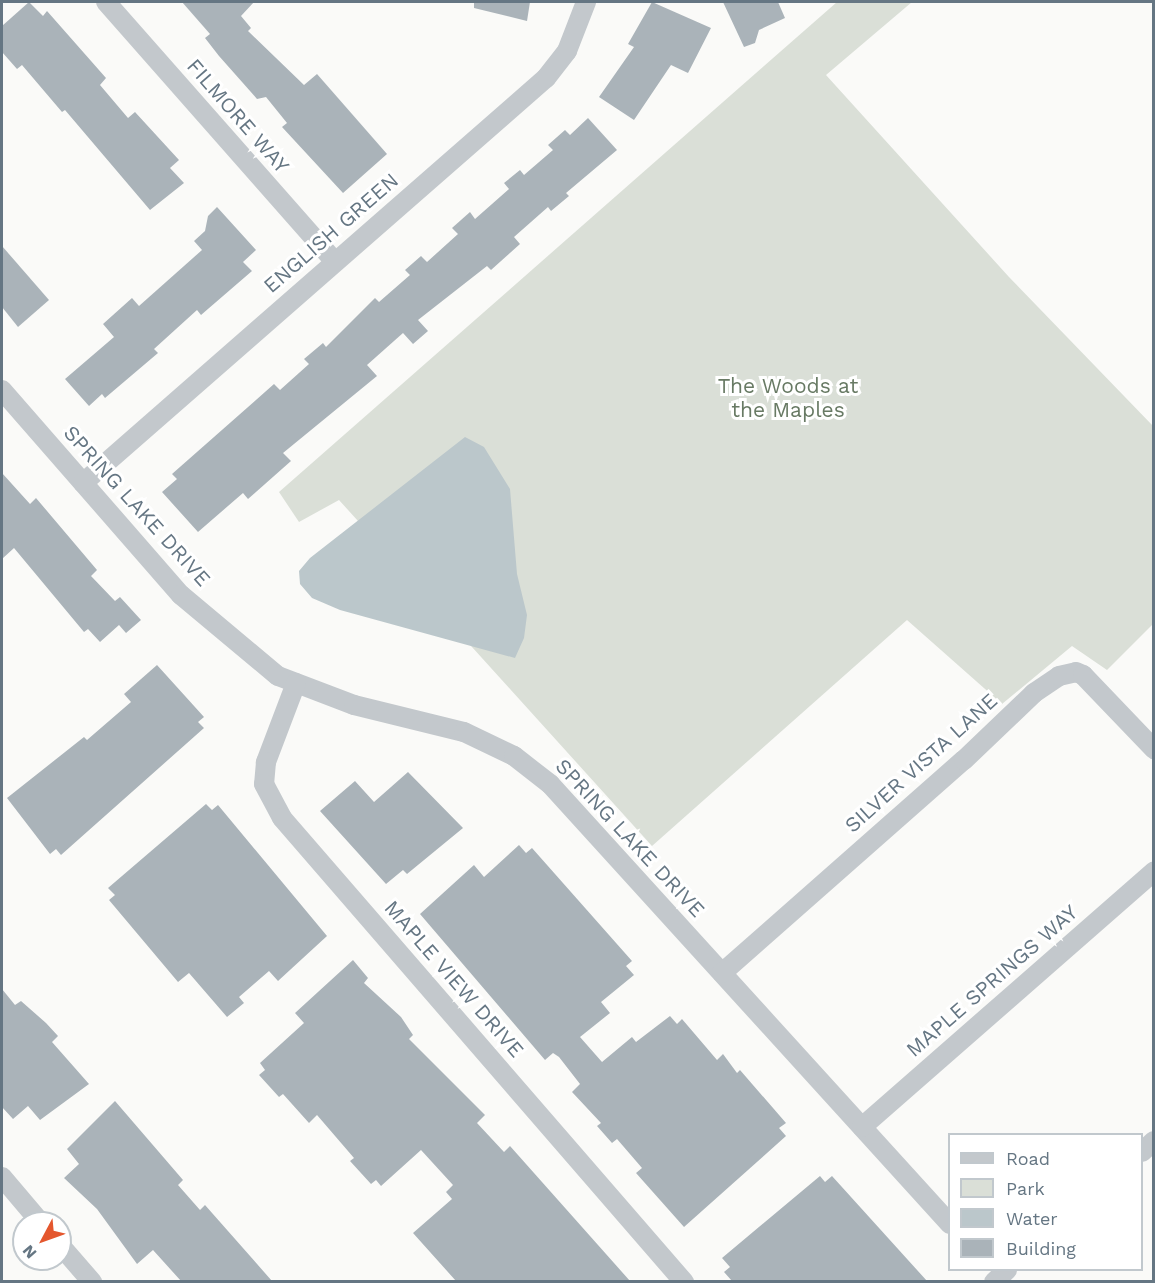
<!DOCTYPE html>
<html>
<head>
<meta charset="utf-8">
<style>
	body { margin:0 }
	#map { position:relative; width:1155px; height:1283px; overflow:hidden; background:#fafaf8; font-family:"Work Sans",sans-serif }
	div>[style] { position:absolute }
	.green>* { inset:0; background:#dadfd7 }
	.water>* { inset:0; background:#bbc7cb }
	.building>* { inset:0; background:#aab3b9 }
	.minor>* { height:20px; margin:-10px; padding:0 10px; transform-origin:10px; border-radius:10px; background:#c3c8cc }
	span { translate:-50% -50%; white-space:nowrap; text-align:center; line-height:1.15; -webkit-text-stroke:6px #fff; paint-order:stroke }
	.street-label { font-size:21px; color:#657683 }
	.park-label { font-size:21px; color:#687a64 }
	.frame { position:absolute; inset:0; border:3px solid #657683; pointer-events:none }
	.legend { position:absolute; left:948px; top:1133px; width:195px; height:138px; box-sizing:border-box; background:#fff; border:2px solid #c1c8cd; margin:0; padding:8px 10px; list-style:none; font-size:18px; color:#657683 }
	.legend li { display:flex; align-items:center; gap:12px; height:30px }
	.legend b { width:30px; border:2px solid #c1c8cd }
	.north { position:absolute; left:12px; top:1211px; width:60px; height:60px; box-sizing:border-box; background:#fff; border:2px solid #c1c8cd; border-radius:50%; rotate:229deg; font-size:16px; font-weight:700; line-height:24px; text-align:center; color:#657683 }
	.north::after { content:''; display:block; margin:auto; width:21px; height:27px; background:#e4572e; clip-path:polygon(50% 0,100% 100%,50% 72%,0 100%) }
</style>
</head>
<body>
<div id="map">
	<div class="green">
		<i style="clip-path:polygon(837px 2px,912px 2px,826px 75px,1009px 277px,1153px 426px,1153px 624px,1107px 670px,1072px 646px,1002px 704px,907px 620px,652px 846px,339px 500px,299px 522px,279px 492px)"></i>
	</div>
	<div class="water">
		<i style="clip-path:polygon(465px 437px,484px 447px,510px 489px,517px 574px,527px 615px,524px 638px,515px 658px,340px 610px,312px 598px,300px 584px,299px 571px,310px 558px)"></i>
	</div>
	<div class="building">
		<i style="clip-path:polygon(29px 2px,43px 16px,47px 11px,106px 78px,100px 85px,128px 118px,135px 112px,179px 160px,170px 168px,184px 183px,150px 210px,65px 110px,62px 112px,22px 65px,17px 69px,2px 52px,2px 26px)"></i>
		<i style="clip-path:polygon(182px 2px,254px 2px,241px 16px,251px 28px,248px 31px,304px 85px,317px 74px,387px 154px,343px 193px,282px 127px,287px 123px,266px 97px,257px 99px,219px 56px,205px 38px,210px 34px)"></i>
		<i style="clip-path:polygon(474px 2px,530px 2px,527px 21px,474px 8px)"></i>
		<i style="clip-path:polygon(652px 2px,711px 28px,688px 73px,671px 65px,634px 120px,599px 97px,634px 47px,628px 44px)"></i>
		<i style="clip-path:polygon(723px 2px,778px 2px,785px 18px,759px 30px,755px 43px,744px 47px)"></i>
		<i style="clip-path:polygon(588px 118px,617px 150px,566px 193px,569px 196px,551px 211px,548px 207px,514px 237px,520px 244px,491px 270px,487px 266px,418px 320px,428px 331px,413px 344px,403px 333px,367px 365px,377px 376px,283px 453px,291px 461px,248px 499px,243px 493px,198px 532px,162px 492px,177px 479px,172px 474px,274px 384px,280px 390px,309px 364px,304px 359px,323px 343px,326px 347px,375px 298px,379px 302px,410px 275px,405px 270px,421px 256px,427px 262px,458px 234px,452px 228px,470px 212px,475px 219px,509px 189px,504px 183px,520px 170px,524px 175px,553px 150px,548px 145px,565px 130px,570px 135px)"></i>
		<i style="clip-path:polygon(217px 207px,256px 250px,243px 262px,252px 271px,201px 315px,197px 310px,154px 349px,158px 353px,105px 398px,102px 394px,89px 406px,65px 379px,114px 337px,103px 324px,132px 298px,139px 306px,202px 250px,194px 241px,205px 231px,208px 216px)"></i>
		<i style="clip-path:polygon(2px 246px,49px 300px,18px 327px,2px 307px)"></i>
		<i style="clip-path:polygon(2px 473px,30px 504px,36px 498px,97px 570px,91px 576px,115px 601px,120px 597px,141px 620px,126px 633px,119px 625px,100px 642px,88px 629px,84px 632px,14px 548px,2px 559px)"></i>
		<i style="clip-path:polygon(157px 665px,204px 717px,198px 722px,204px 728px,61px 855px,56px 849px,50px 854px,7px 798px,84px 737px,87px 740px,131px 702px,124px 694px)"></i>
		<i style="clip-path:polygon(408px 772px,463px 828px,407px 874px,403px 870px,386px 884px,320px 811px,355px 781px,374px 802px)"></i>
		<i style="clip-path:polygon(206px 804px,212px 810px,218px 805px,327px 936px,278px 981px,269px 971px,239px 997px,244px 1003px,227px 1017px,189px 973px,178px 982px,109px 900px,115px 895px,108px 888px)"></i>
		<i style="clip-path:polygon(519px 845px,526px 853px,532px 848px,632px 961px,626px 966px,634px 975px,601px 1002px,610px 1013px,580px 1037px,602px 1062px,632px 1037px,636px 1042px,670px 1016px,677px 1024px,682px 1019px,717px 1060px,723px 1054px,737px 1073px,740px 1070px,786px 1123px,779px 1128px,786px 1136px,684px 1227px,636px 1173px,642px 1168px,617px 1139px,612px 1143px,597px 1126px,601px 1123px,572px 1092px,580px 1084px,559px 1057px,553px 1053px,545px 1060px,420px 914px,474px 865px,484px 877px)"></i>
		<i style="clip-path:polygon(353px 960px,368px 978px,364px 983px,401px 1017px,413px 1035px,409px 1039px,485px 1115px,477px 1123px,504px 1152px,510px 1146px,630px 1281px,456px 1281px,413px 1233px,452px 1199px,446px 1192px,453px 1185px,421px 1150px,381px 1186px,376px 1180px,371px 1184px,350px 1161px,354px 1158px,317px 1115px,309px 1123px,283px 1094px,279px 1097px,259px 1075px,265px 1070px,260px 1063px,304px 1023px,295px 1013px)"></i>
		<i style="clip-path:polygon(2px 989px,15px 1005px,21px 1001px,46px 1023px,58px 1036px,52px 1042px,89px 1084px,40px 1120px,28px 1106px,13px 1119px,2px 1107px)"></i>
		<i style="clip-path:polygon(115px 1101px,183px 1180px,178px 1185px,200px 1210px,205px 1205px,272px 1281px,181px 1281px,153px 1250px,137px 1264px,97px 1209px,64px 1178px,79px 1164px,67px 1149px)"></i>
		<i style="clip-path:polygon(820px 1176px,825px 1182px,832px 1176px,927px 1281px,732px 1281px,724px 1272px,730px 1267px,722px 1258px)"></i>
	</div>
	<div class="minor">
		<i style="left:106px;top:2px;width:346px;rotate:48.6deg"></i>
		<i style="left:2px;top:390px;width:272px;rotate:48.9deg"></i>
		<i style="left:181px;top:595px;width:126px;rotate:39.9deg"></i>
		<i style="left:278px;top:676px;width:81px;rotate:20.9deg"></i>
		<i style="left:354px;top:705px;width:113px;rotate:13.8deg"></i>
		<i style="left:464px;top:732px;width:55px;rotate:25.6deg"></i>
		<i style="left:514px;top:756px;width:46px;rotate:37.9deg"></i>
		<i style="left:550px;top:784px;width:595px;rotate:47.73deg"></i>
		<i style="left:83px;top:483px;width:615px;rotate:-41.18deg"></i>
		<i style="left:546px;top:78px;width:34px;rotate:-52deg"></i>
		<i style="left:567px;top:51px;width:53px;rotate:-68.8deg"></i>
		<i style="left:296px;top:683px;width:85px;rotate:110.8deg"></i>
		<i style="left:266px;top:762px;width:22px;rotate:95deg"></i>
		<i style="left:264px;top:784px;width:38px;rotate:62deg"></i>
		<i style="left:282px;top:818px;width:614px;rotate:49.1deg"></i>
		<i style="left:722px;top:973px;width:322px;rotate:-41.4deg"></i>
		<i style="left:964px;top:760px;width:97px;rotate:-43.7deg"></i>
		<i style="left:1034px;top:693px;width:30px;rotate:-34deg"></i>
		<i style="left:1059px;top:676px;width:17px;rotate:-13deg"></i>
		<i style="left:1076px;top:672px;width:8px;rotate:23deg"></i>
		<i style="left:1083px;top:675px;width:103px;rotate:46.2deg"></i>
		<i style="left:862px;top:1127px;width:388px;rotate:-41.2deg"></i>
		<i style="left:1142px;top:1152px;width:16px;rotate:-43deg"></i>
		<i style="left:2px;top:1177px;width:60px;rotate:49.7deg"></i>
		<i style="left:60px;top:1245px;width:49px;rotate:49.1deg"></i>
		<i style="left:994px;top:1282px;width:18px;rotate:-43deg"></i>
	</div>
	<div class="street-label">
		<span style="left:238px;top:116px;rotate:49deg">FILMORE WAY</span>
		<span style="left:331px;top:233px;rotate:-41deg">ENGLISH GREEN</span>
		<span style="left:137px;top:506px;rotate:48deg">SPRING LAKE DRIVE</span>
		<span style="left:921px;top:763px;rotate:-42deg">SILVER VISTA LANE</span>
		<span style="left:630px;top:838px;rotate:47deg">SPRING LAKE DRIVE</span>
		<span style="left:454px;top:979px;rotate:49deg">MAPLE VIEW DRIVE</span>
		<span style="left:992px;top:981px;rotate:-41deg">MAPLE SPRINGS WAY</span>
	</div>
	<div class="park-label">
		<span style="left:788px;top:398px">The Woods at<br>the Maples</span>
	</div>
	<div class="frame"></div>
	<ul class="legend">
	<li><b style="height:8px;background:#c3c8cc"></b>Road</li>
	<li><b style="height:16px;background:#dadfd7"></b>Park</li>
	<li><b style="height:16px;background:#bbc7cb"></b>Water</li>
	<li><b style="height:16px;background:#aab3b9"></b>Building</li>
	</ul>
	<div class="north">N</div>
</div>
</body>
</html>
